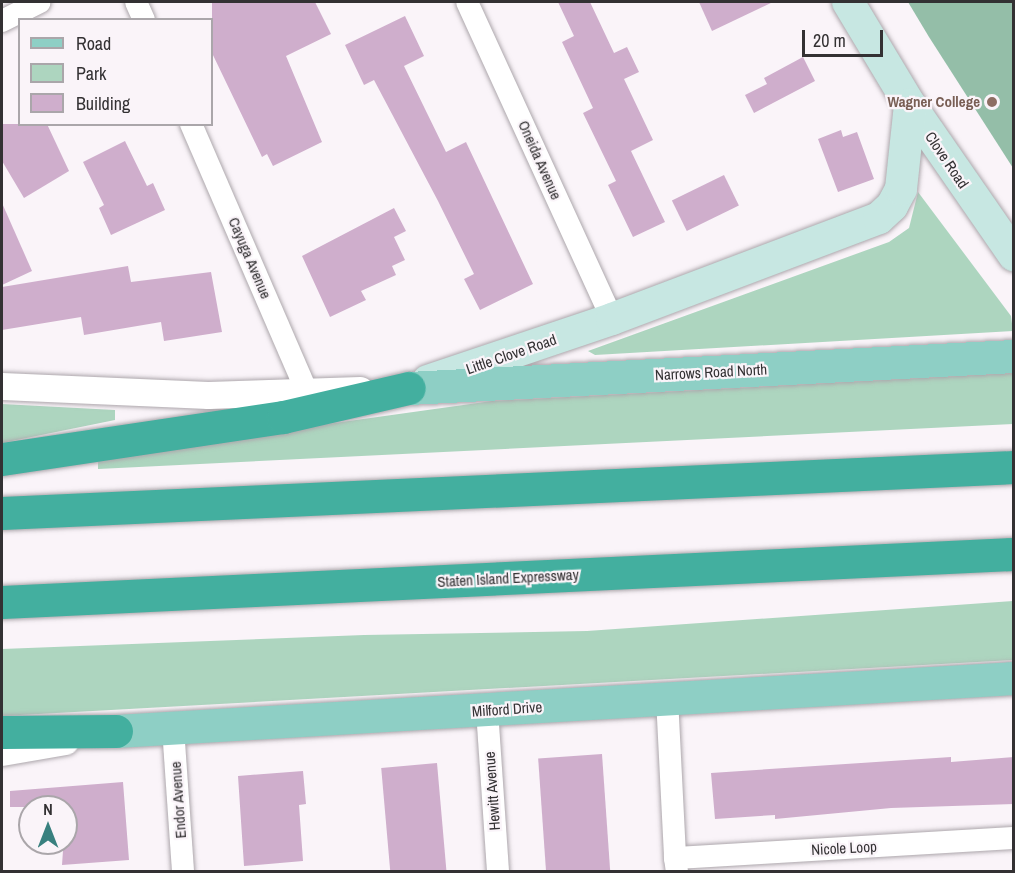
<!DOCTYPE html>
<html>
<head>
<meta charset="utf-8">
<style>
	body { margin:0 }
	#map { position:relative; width:1015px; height:873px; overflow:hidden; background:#faf4f9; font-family:"Archivo Narrow",sans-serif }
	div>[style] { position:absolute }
	.green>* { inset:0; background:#add5bf }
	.forest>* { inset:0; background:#94bea8 }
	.building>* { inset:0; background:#cfaecc; transform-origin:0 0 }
	.roads { filter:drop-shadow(0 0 2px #ada7ac) drop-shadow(0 0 2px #ada7ac) }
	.minor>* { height:22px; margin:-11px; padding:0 11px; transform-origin:11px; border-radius:11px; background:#fff }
	.tertiary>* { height:27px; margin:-13.5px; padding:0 13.5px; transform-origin:13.5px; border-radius:13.5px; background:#fff }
	.secondary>* { height:32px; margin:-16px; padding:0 16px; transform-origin:16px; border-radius:16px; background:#c7e7e2 }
	.primary>* { height:33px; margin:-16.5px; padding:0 16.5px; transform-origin:16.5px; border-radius:16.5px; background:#8ecfc5 }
	.motorway>* { height:33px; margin:-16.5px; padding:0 16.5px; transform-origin:16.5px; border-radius:16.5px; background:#43af9f }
	.dots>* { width:16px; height:16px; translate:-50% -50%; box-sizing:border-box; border:3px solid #faf4f9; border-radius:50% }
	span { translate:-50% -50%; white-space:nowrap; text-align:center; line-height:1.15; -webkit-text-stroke:4.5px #faf4f9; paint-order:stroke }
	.education-label { font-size:15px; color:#785e54; font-weight:700 }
	.right { translate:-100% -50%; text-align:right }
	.street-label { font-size:15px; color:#333133 }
	.frame { position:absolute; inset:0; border:3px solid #333133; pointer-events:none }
	.legend { position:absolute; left:18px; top:18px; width:195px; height:108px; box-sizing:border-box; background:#faf4f9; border:2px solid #aaa6aa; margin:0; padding:8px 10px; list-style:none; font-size:18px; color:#333133 }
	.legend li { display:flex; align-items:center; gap:12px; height:30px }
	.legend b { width:30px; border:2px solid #aaa6aa }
	.north { position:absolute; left:18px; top:795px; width:60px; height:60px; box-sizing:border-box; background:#faf4f9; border:2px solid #aaa6aa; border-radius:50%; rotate:0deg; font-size:16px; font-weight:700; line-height:24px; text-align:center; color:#333133 }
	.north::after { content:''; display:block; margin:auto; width:21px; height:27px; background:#38807f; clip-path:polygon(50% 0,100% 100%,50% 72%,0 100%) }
	.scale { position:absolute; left:802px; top:30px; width:81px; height:27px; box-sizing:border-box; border:3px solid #333133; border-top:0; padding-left:8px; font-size:18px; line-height:21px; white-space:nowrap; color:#333133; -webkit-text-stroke:4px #faf4f9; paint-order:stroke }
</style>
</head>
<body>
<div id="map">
	<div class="green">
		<i style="clip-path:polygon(918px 192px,1011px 316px,1013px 331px,595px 355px,588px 351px,889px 242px,909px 228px)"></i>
		<i style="clip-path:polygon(1013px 373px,1013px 424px,98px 469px,98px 456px,492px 401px)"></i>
		<i style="clip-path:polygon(2px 404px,115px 410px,115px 420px,2px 443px)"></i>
		<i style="clip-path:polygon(1013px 601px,1013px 660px,2px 716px,2px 649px,364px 635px,587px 631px)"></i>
	</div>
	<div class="forest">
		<i style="clip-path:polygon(908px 2px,1013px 2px,1013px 168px,929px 37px)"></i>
	</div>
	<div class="building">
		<i style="clip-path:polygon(212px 2px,315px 2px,331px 34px,286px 56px,322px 142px,273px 166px,267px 154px,262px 157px,212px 53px)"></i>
		<i style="clip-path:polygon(558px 2px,590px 2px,614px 53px,627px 47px,639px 72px,624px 79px,653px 140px,631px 151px,665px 222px,633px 237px,608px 185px,616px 181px,583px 113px,593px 108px,562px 42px,574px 36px)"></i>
		<i style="clip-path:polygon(699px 2px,773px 2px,712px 31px)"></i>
		<i style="clip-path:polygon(405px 16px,424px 56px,404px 66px,446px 152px,466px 142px,533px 284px,480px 310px,464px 279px,474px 274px,438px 201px,374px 80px,364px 85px,345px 45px)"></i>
		<i style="clip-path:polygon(803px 57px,815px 81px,754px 113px,745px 95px,767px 84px,764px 78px)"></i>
		<i style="clip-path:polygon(2px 124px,47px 124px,69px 171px,24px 198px,2px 161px)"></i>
		<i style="clip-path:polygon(841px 130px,843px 137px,857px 132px,874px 179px,838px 192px,818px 139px)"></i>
		<i style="clip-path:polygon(125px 141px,147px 186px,153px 183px,165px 210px,111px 235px,99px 208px,104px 205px,83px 162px)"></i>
		<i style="left:724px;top:175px;width:34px;height:58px;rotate:64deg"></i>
		<i style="clip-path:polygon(2px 203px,32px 271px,2px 285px)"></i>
		<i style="clip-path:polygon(394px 208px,406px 231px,394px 237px,405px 260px,392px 266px,396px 275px,361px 291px,366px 300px,330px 317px,302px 256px)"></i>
		<i style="clip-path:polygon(128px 266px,131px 282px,211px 272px,222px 332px,164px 341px,161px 322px,84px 335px,81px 317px,2px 330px,2px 287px)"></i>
		<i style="left:602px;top:754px;width:118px;height:64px;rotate:86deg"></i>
		<i style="clip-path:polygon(951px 757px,951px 762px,1014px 757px,1014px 804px,891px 808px,775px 819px,775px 815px,715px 819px,711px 773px)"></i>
		<i style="left:437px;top:763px;width:109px;height:56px;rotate:85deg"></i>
		<i style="clip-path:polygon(303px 771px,306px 804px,299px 805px,303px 861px,244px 866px,238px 776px)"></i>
		<i style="clip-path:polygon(123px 782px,129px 860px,62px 865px,66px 807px,10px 807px,10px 791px)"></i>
	</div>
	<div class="roads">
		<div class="minor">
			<i style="left:136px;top:2px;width:20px;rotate:66deg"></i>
			<i style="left:467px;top:2px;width:349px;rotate:65.4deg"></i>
			<i style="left:2px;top:21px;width:42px;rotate:-26.6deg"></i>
			<i style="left:191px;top:124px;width:292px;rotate:66.6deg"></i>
			<i style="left:667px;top:698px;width:160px;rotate:87.1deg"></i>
			<i style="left:487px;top:710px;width:162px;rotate:86.1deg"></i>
			<i style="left:173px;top:728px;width:144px;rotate:86deg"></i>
			<i style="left:677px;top:872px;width:14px;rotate:-98deg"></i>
			<i style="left:675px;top:858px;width:340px;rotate:-3.4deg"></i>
		</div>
		<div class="tertiary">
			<i style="left:2px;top:386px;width:206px;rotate:2.5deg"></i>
			<i style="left:208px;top:395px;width:152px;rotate:-1.9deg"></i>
			<i style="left:2px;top:752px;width:64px;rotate:-9.9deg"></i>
		</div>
		<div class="secondary">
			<i style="left:848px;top:2px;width:120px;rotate:59deg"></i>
			<i style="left:910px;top:105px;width:183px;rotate:55.3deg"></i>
			<i style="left:428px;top:381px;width:194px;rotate:-18.6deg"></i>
			<i style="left:612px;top:319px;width:285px;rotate:-20.7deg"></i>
			<i style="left:879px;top:218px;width:18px;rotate:-43deg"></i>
			<i style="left:892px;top:206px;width:19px;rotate:-62deg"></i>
			<i style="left:901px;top:189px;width:84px;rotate:-83.9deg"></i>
		</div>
		<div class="primary">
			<i style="left:409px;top:388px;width:606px;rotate:-3.03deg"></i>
			<i style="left:116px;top:731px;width:900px;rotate:-3.38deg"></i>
		</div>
		<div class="motorway">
			<i style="left:2px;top:459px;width:284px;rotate:-8.5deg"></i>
			<i style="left:283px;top:417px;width:129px;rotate:-13deg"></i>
			<i style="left:2px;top:513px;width:1013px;rotate:-2.6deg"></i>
			<i style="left:2px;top:602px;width:1013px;rotate:-2.72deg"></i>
			<i style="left:2px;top:732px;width:114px;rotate:-0.5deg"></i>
		</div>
	</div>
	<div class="dots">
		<i style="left:992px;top:102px;background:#8d6e63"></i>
	</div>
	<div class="education-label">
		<span class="right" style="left:980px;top:102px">Wagner College</span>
	</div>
	<div class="street-label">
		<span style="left:540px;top:160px;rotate:66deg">Oneida Avenue</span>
		<span style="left:947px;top:160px;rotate:56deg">Clove Road</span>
		<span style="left:250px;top:258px;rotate:67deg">Cayuga Avenue</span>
		<span style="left:511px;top:354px;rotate:-19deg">Little Clove Road</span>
		<span style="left:711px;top:372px;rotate:-3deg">Narrows Road North</span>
		<span style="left:508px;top:578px;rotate:-3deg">Staten Island Expressway</span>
		<span style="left:507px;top:709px;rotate:-4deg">Milford Drive</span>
		<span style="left:492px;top:791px;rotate:-94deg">Hewitt Avenue</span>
		<span style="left:178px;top:800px;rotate:-94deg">Endor Avenue</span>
		<span style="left:844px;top:848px;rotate:-3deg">Nicole Loop</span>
	</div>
	<div class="frame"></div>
	<ul class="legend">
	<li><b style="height:8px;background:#8ecfc5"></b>Road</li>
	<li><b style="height:16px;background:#add5bf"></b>Park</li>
	<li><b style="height:16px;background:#cfaecc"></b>Building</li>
	</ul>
	<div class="north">N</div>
	<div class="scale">20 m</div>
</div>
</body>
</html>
